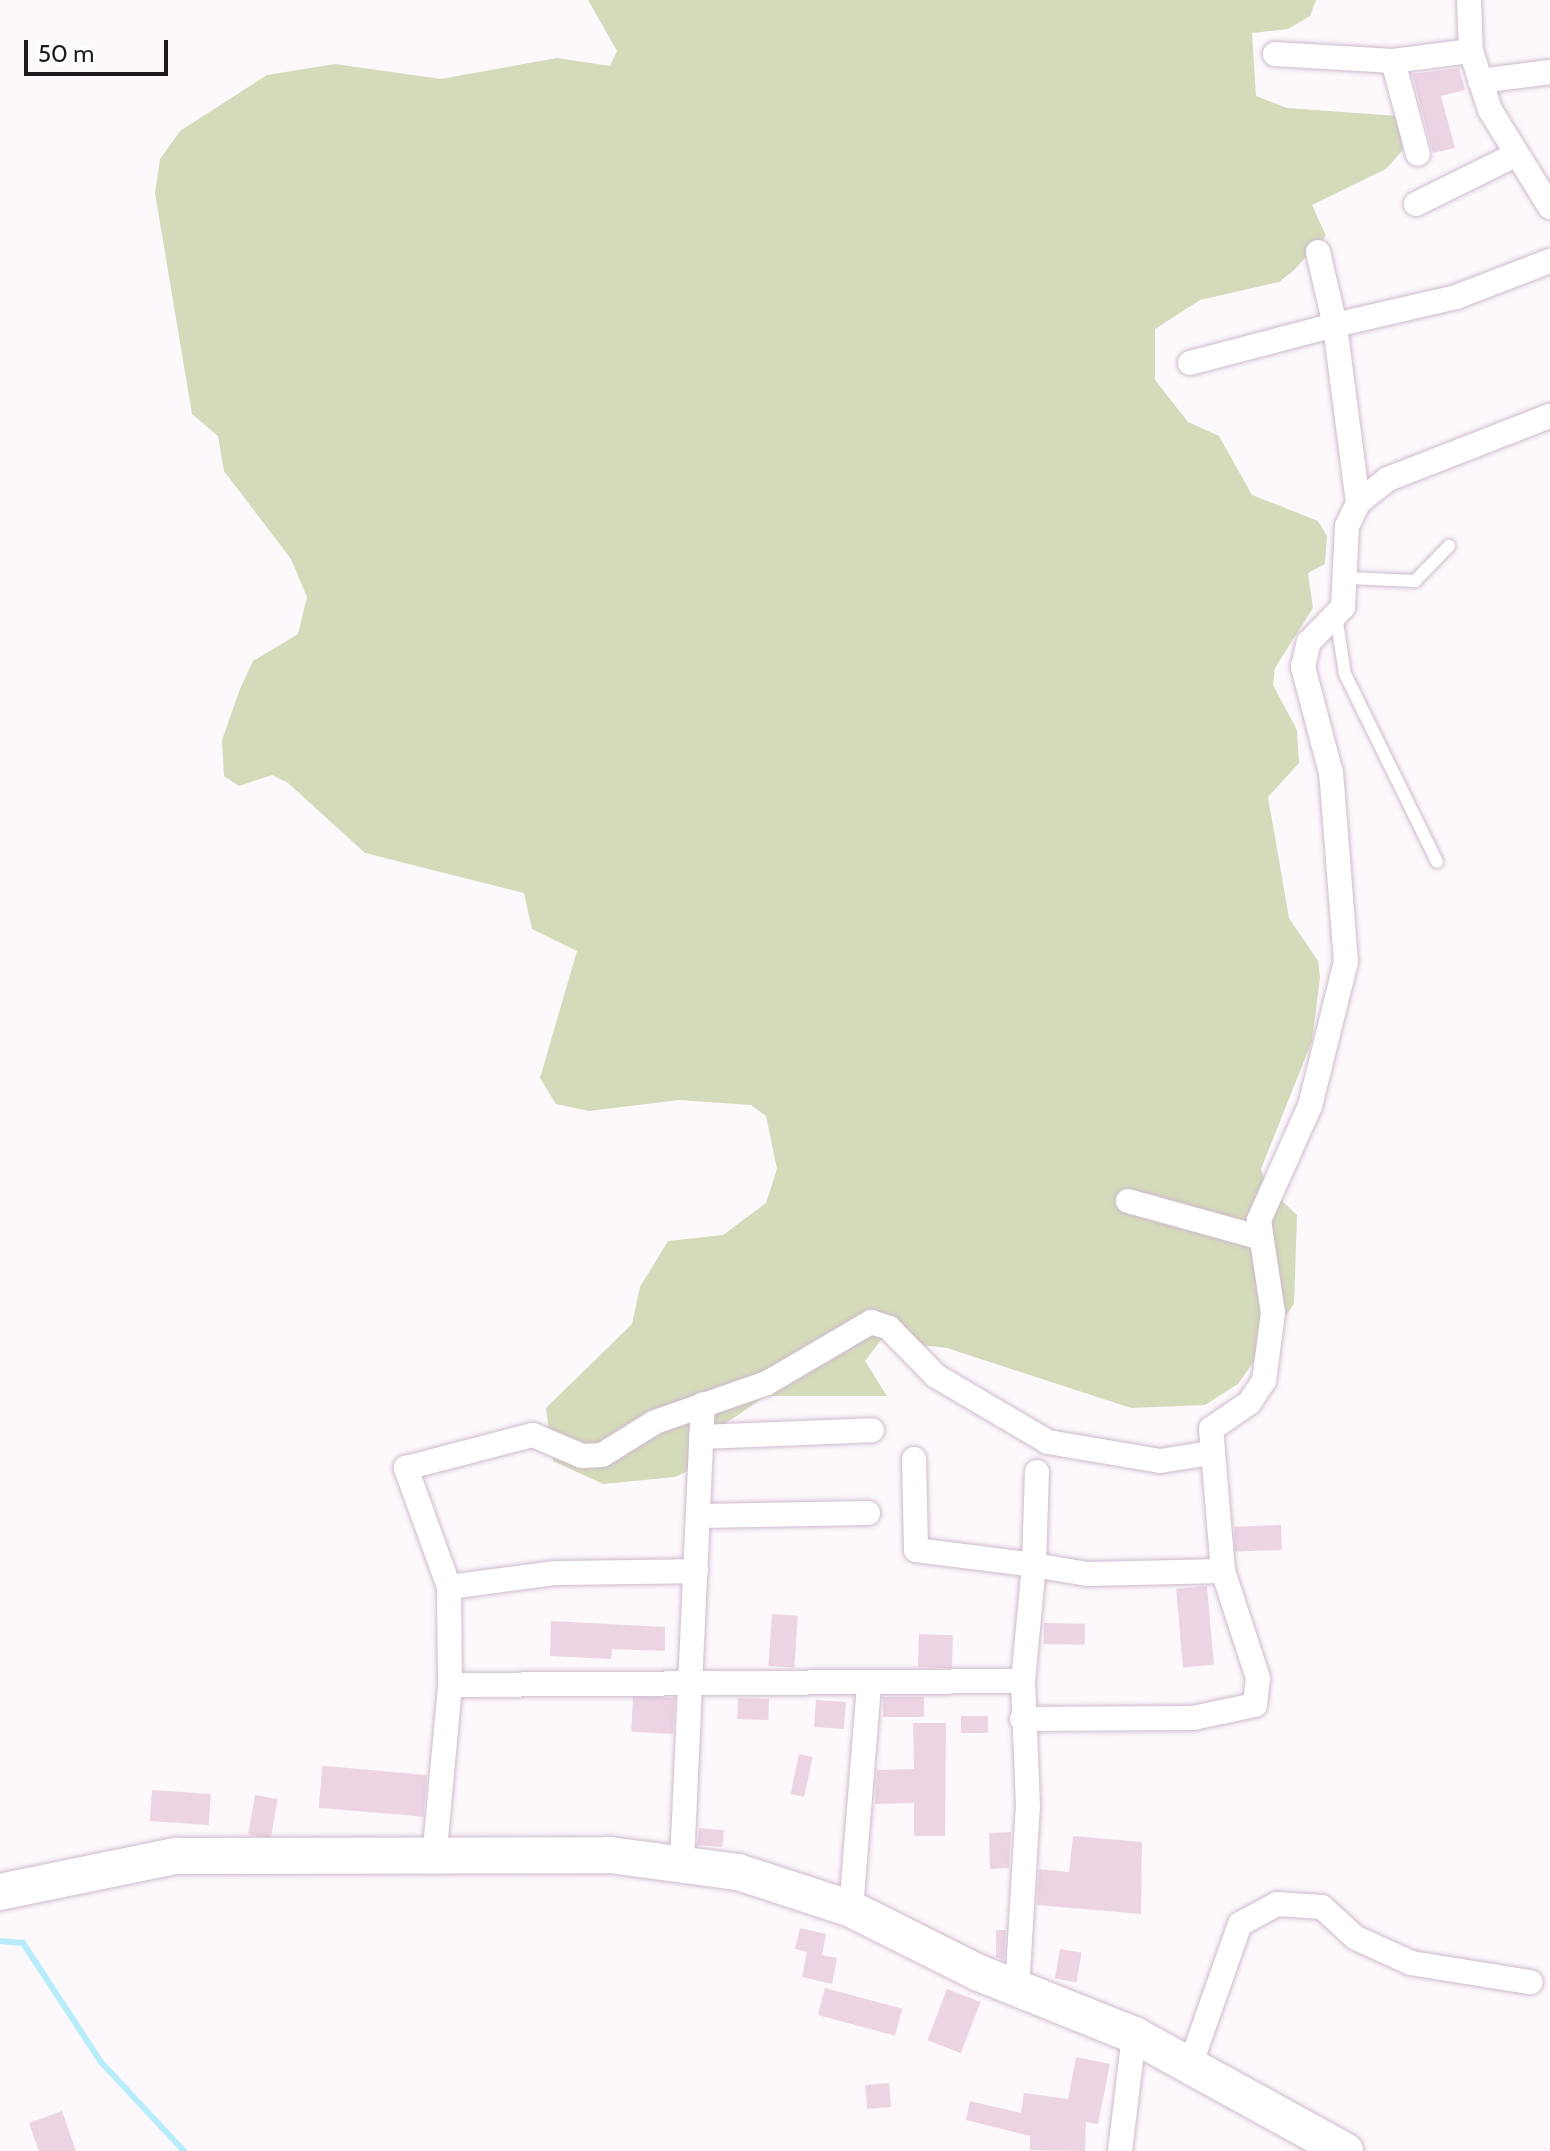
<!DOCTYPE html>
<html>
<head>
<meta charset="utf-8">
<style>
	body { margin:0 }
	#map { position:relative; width:1550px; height:2151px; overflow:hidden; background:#fcf8fc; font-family:Cabin,sans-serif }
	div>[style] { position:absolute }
	.green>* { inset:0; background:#d4dbba }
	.stream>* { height:6px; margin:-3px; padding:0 3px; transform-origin:3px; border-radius:3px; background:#b7ecfa }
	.building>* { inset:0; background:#edd4e3; transform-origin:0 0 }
	.roads { filter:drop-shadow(0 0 2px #cebacd) drop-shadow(0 0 2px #cebacd) }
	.service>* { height:12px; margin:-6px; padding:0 6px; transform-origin:6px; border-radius:6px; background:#fff }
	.minor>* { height:24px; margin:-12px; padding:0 12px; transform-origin:12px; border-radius:12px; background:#fff }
	.primary>* { height:36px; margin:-18px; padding:0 18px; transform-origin:18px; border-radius:18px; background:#fff }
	span { translate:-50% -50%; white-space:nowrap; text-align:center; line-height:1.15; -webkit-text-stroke:6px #fff; paint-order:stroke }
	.scale { position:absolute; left:24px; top:40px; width:144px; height:36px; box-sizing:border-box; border:4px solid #211921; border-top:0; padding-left:10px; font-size:24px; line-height:28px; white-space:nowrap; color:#211921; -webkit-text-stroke:6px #fff; paint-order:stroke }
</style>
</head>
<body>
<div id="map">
	<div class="green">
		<i style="clip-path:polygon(588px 0,1316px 0,1310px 16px,1288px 29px,1252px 33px,1256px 96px,1287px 108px,1398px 116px,1403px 150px,1386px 169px,1312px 205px,1326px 236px,1293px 271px,1279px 282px,1200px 300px,1155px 329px,1155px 380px,1188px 422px,1219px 436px,1252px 495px,1318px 521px,1327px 536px,1325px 564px,1308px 573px,1313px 608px,1275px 668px,1273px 685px,1297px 730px,1299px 763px,1268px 797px,1289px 918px,1318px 961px,1320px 978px,1312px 1041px,1261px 1169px,1266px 1186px,1297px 1215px,1294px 1304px,1238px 1384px,1205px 1405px,1131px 1408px,947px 1348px,881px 1340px,865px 1361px,887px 1396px,766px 1396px,722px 1426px,697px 1467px,675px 1477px,603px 1484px,553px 1461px,546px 1408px,632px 1324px,640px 1287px,668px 1241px,723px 1235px,766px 1203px,777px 1169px,766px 1116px,751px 1105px,679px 1100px,589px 1111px,556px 1104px,540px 1078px,577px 951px,532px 929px,524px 893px,365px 853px,288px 783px,272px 775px,239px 786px,224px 776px,222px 740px,240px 689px,253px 661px,298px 634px,307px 597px,291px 559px,224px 471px,218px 436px,192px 414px,155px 193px,160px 159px,180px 131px,267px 75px,335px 64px,441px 79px,557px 58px,610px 66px,617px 51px)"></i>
	</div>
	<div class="stream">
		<i style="left:0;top:1941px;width:23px;rotate:5deg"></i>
		<i style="left:23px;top:1943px;width:142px;rotate:56.8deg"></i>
		<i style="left:101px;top:2062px;width:122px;rotate:47deg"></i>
	</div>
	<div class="building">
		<i style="clip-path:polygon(1459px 68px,1465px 90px,1441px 96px,1455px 148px,1433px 153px,1412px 74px)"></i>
		<i style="left:1281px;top:1525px;width:25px;height:47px;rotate:88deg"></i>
		<i style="left:1207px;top:1586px;width:79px;height:31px;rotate:85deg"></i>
		<i style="left:772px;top:1614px;width:26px;height:52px;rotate:4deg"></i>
		<i style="clip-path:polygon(551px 1621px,665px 1627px,665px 1651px,612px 1649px,611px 1659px,550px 1656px)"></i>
		<i style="left:1044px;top:1623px;width:41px;height:21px;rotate:1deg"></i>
		<i style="left:919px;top:1634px;width:34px;height:33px;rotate:2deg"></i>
		<i style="left:883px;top:1697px;width:41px;height:20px"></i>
		<i style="left:675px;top:1698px;width:36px;height:42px;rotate:93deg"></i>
		<i style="left:738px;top:1698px;width:31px;height:21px;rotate:2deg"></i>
		<i style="left:816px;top:1700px;width:30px;height:27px;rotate:4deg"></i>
		<i style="left:961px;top:1716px;width:27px;height:17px"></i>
		<i style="clip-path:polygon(913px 1723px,946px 1723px,945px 1836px,914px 1836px,914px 1803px,875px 1804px,877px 1770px,914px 1769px)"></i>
		<i style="left:799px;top:1754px;width:14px;height:41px;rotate:12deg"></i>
		<i style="left:427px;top:1775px;width:42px;height:105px;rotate:95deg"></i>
		<i style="left:152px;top:1790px;width:59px;height:31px;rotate:4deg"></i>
		<i style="left:255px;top:1795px;width:23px;height:40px;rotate:10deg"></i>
		<i style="left:699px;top:1828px;width:25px;height:17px;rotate:5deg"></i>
		<i style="clip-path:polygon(1011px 1832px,1009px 1868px,990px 1869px,989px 1833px)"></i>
		<i style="clip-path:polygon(1073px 1836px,1142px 1842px,1141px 1914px,1037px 1905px,1039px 1869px,1069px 1872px)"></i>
		<i style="clip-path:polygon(800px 1928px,826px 1934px,822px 1955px,837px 1958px,832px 1984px,802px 1977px,807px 1952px,795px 1949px)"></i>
		<i style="clip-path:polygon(996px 1930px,1006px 1930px,1004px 1960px,996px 1957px)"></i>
		<i style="left:1060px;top:1949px;width:22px;height:30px;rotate:10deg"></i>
		<i style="left:825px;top:1988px;width:80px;height:28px;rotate:15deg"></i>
		<i style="left:947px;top:1989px;width:36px;height:55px;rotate:21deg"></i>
		<i style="clip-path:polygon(1076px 2057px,1110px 2064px,1098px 2124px,1086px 2122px,1085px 2151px,1030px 2150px,1030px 2136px,966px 2120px,970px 2101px,1021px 2113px,1024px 2093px,1068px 2099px)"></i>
		<i style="left:889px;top:2083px;width:24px;height:24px;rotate:85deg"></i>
		<i style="clip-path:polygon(62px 2111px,76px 2151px,39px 2151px,29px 2123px)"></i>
	</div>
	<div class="roads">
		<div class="service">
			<i style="left:1349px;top:578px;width:66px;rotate:2.6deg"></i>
			<i style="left:1415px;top:581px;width:49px;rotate:-45.8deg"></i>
			<i style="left:1336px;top:616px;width:59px;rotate:81.2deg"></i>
			<i style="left:1345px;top:674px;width:209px;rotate:63.9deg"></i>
		</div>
		<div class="minor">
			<i style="left:1469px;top:0;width:51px;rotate:87.8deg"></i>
			<i style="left:1471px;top:51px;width:62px;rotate:72.1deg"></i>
			<i style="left:1490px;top:110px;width:114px;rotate:58.3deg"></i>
			<i style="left:1275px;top:54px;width:118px;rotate:3.4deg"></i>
			<i style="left:1393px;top:61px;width:79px;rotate:-7.3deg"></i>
			<i style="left:1393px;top:61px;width:96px;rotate:75deg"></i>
			<i style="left:1480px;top:81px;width:71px;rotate:-7.3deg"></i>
			<i style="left:1416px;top:204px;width:110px;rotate:-26.3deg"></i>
			<i style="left:1190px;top:363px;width:150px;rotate:-14.7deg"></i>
			<i style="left:1335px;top:325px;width:75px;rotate:-103.1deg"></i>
			<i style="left:1358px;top:503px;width:179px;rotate:-97.4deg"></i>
			<i style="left:1335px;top:325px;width:124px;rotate:-13deg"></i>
			<i style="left:1456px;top:297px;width:101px;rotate:-21deg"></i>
			<i style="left:1128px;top:1201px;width:135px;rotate:15.5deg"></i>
			<i style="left:701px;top:1437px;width:171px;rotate:-2.3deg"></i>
			<i style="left:914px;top:1459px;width:91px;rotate:88.7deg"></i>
			<i style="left:916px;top:1550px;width:119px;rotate:7.2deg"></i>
			<i style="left:1034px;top:1565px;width:93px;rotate:-88.2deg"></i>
			<i style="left:698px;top:1516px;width:170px;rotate:-1deg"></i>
			<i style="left:449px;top:1587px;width:127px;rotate:-109.9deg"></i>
			<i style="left:406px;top:1468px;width:131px;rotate:-14.6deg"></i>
			<i style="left:533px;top:1435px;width:53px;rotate:23.2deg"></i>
			<i style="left:582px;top:1456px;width:20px;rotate:-3deg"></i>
			<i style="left:602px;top:1455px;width:62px;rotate:-31.9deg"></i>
			<i style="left:655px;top:1422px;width:119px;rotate:-19.2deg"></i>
			<i style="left:767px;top:1383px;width:121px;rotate:-30.4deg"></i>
			<i style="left:871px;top:1322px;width:19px;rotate:18deg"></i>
			<i style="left:889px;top:1328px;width:67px;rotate:45.6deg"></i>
			<i style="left:936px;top:1376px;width:130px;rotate:30.5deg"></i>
			<i style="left:1048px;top:1442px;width:114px;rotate:9.6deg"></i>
			<i style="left:1160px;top:1461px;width:52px;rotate:-8.9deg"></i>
			<i style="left:450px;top:1685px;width:98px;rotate:-90.6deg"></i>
			<i style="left:449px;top:1587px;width:108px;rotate:-7.5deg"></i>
			<i style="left:556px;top:1573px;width:140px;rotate:-0.8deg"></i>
			<i style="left:1022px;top:1719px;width:171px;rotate:-0.3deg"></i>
			<i style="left:1193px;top:1718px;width:63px;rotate:-11.8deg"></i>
			<i style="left:1255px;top:1705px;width:27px;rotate:-84deg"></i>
			<i style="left:1258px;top:1678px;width:113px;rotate:-108.1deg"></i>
			<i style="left:434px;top:1859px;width:175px;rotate:-84.7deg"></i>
			<i style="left:450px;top:1685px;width:573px;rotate:-0.4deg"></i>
			<i style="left:682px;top:1863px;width:459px;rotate:-87.4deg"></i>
			<i style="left:851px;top:1909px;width:224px;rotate:-85.4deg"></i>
			<i style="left:1017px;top:1990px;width:184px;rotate:-86.6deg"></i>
			<i style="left:1028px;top:1806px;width:125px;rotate:-92.3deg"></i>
			<i style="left:1023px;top:1681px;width:117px;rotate:-84.6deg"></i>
			<i style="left:1034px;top:1565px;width:54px;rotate:9.6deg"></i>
			<i style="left:1087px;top:1574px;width:136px;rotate:-1.3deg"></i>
			<i style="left:1223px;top:1571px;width:143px;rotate:-94.8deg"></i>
			<i style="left:1211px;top:1429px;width:46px;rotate:-34.4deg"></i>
			<i style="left:1249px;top:1403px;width:27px;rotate:-56deg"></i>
			<i style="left:1264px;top:1381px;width:69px;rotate:-82.5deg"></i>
			<i style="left:1273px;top:1313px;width:94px;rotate:-98.6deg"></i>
			<i style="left:1259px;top:1220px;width:125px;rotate:-65.9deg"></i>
			<i style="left:1310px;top:1106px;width:148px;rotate:-76deg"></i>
			<i style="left:1346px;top:962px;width:190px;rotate:-94.5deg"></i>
			<i style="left:1331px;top:773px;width:110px;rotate:-104.8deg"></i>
			<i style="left:1303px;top:667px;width:26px;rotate:-77deg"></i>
			<i style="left:1309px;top:642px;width:49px;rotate:-45.8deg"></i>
			<i style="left:1343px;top:607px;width:81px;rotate:-87.2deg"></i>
			<i style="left:1347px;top:526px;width:25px;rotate:-64deg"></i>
			<i style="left:1358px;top:503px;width:38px;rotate:-39deg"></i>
			<i style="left:1388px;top:479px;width:174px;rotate:-21.3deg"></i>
			<i style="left:1191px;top:2063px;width:147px;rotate:-70.6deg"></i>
			<i style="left:1240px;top:1924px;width:42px;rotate:-28.4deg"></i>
			<i style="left:1277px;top:1904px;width:45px;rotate:3.8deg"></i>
			<i style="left:1322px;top:1907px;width:46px;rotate:42.4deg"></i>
			<i style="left:1356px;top:1938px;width:60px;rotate:24.4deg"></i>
			<i style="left:1411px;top:1963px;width:121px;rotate:9.1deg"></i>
			<i style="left:1120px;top:2151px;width:117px;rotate:-83.1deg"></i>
		</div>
		<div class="primary">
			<i style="left:0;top:1892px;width:180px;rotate:-11.6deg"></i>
			<i style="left:176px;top:1856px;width:434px;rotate:-0.1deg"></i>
			<i style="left:610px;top:1855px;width:129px;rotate:7.6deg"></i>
			<i style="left:738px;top:1872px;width:119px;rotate:18.1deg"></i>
			<i style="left:851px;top:1909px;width:143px;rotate:26.6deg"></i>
			<i style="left:979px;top:1973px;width:167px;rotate:21.8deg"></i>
			<i style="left:1134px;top:2035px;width:241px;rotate:28.8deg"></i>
		</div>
	</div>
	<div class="scale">50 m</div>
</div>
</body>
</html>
